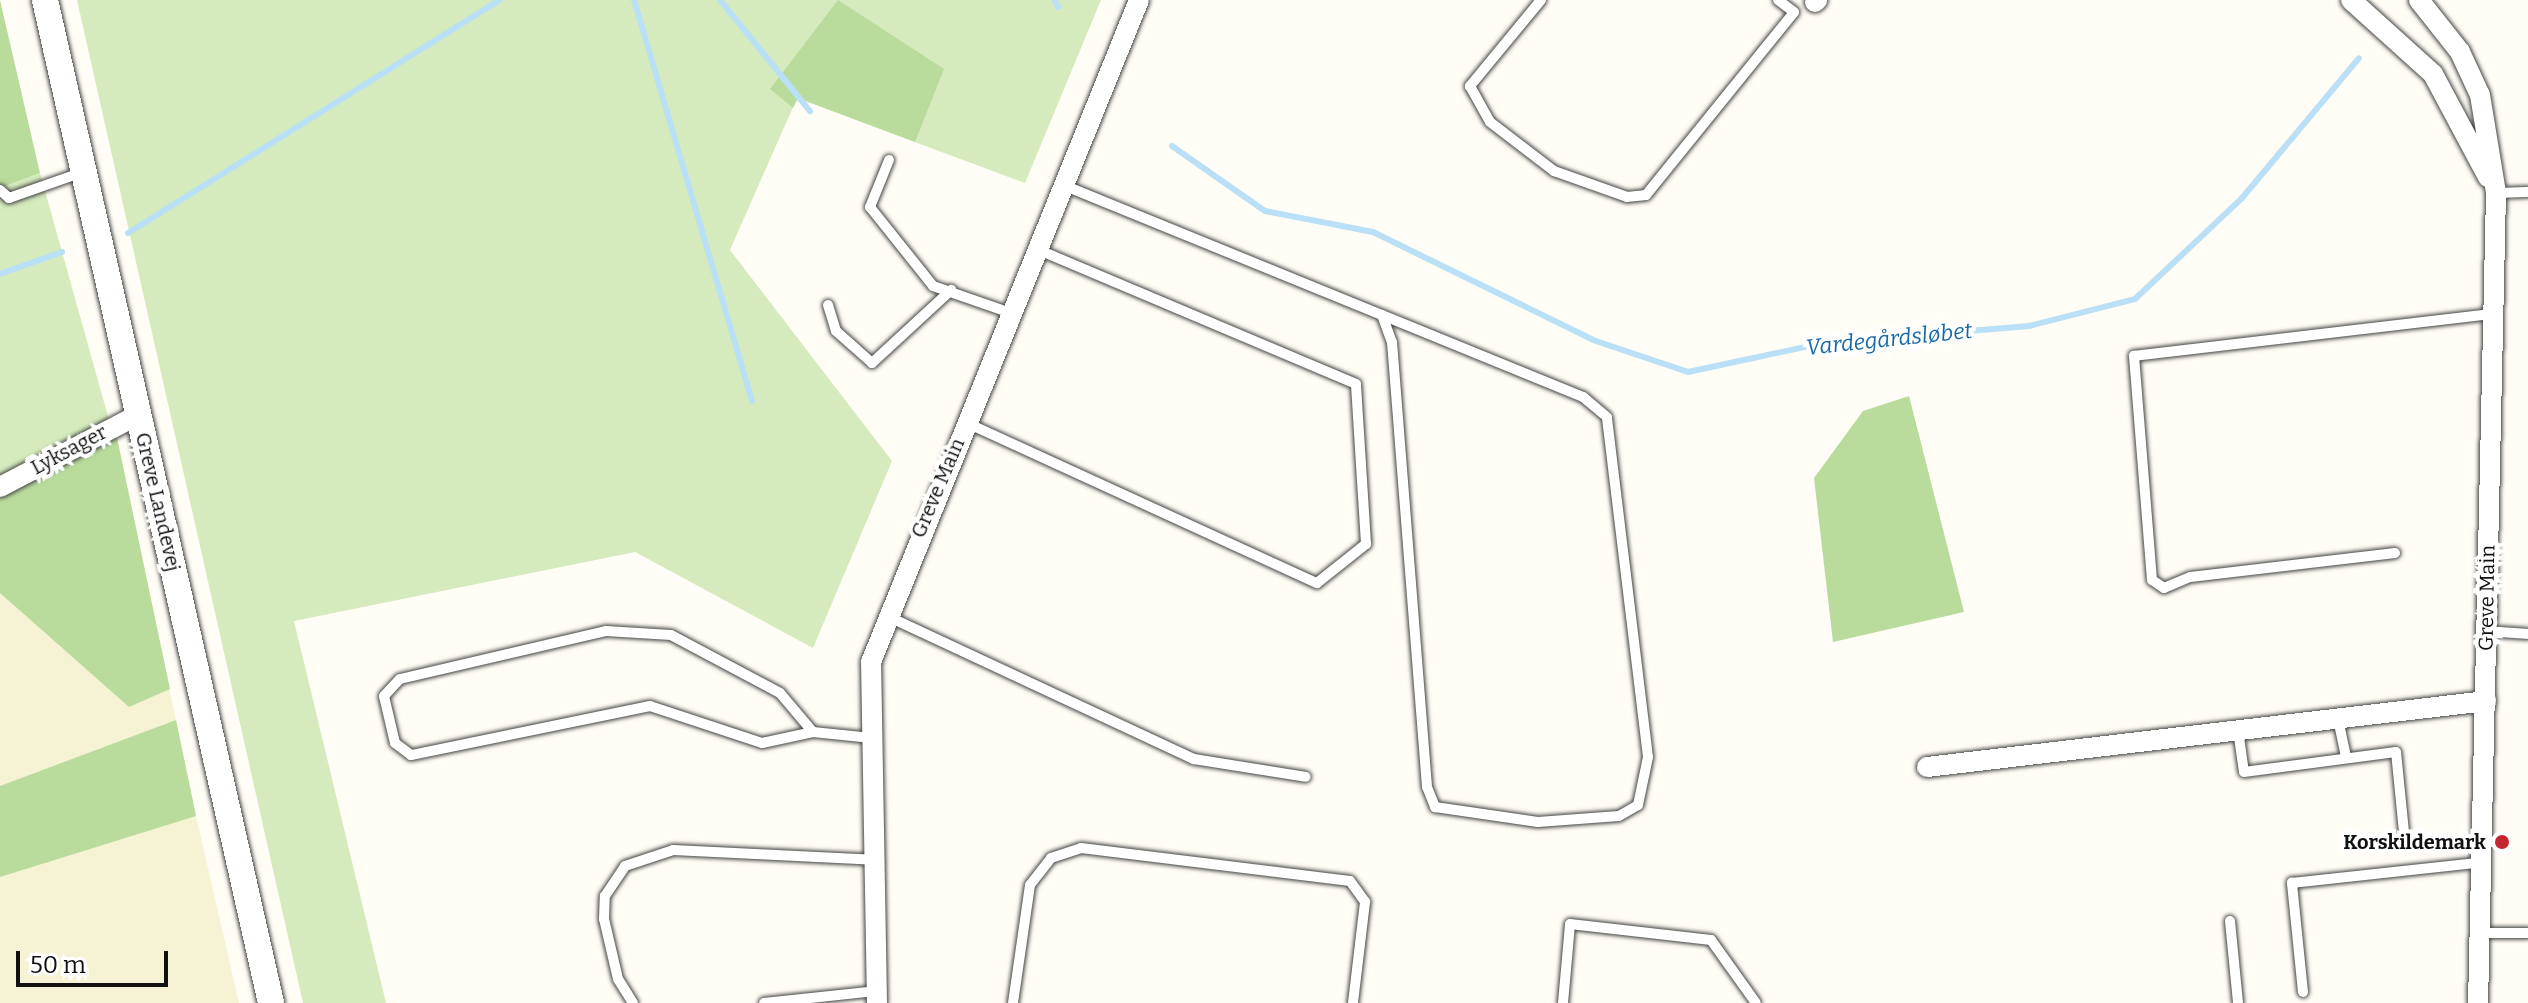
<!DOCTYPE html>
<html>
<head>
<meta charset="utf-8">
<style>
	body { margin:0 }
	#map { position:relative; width:2528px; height:1003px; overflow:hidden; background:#fffdf5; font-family:Bitter,serif }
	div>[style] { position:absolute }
	.farmland>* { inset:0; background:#f6f3d4 }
	.green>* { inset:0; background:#d5ebbd }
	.forest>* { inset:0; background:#b9dc9c }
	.stream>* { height:6px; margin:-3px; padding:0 3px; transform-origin:3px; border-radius:3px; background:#b9e0f7 }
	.roads { filter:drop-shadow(0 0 2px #444) drop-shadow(0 0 2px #444) }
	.service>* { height:10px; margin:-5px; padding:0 5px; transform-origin:5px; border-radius:5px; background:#fff }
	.minor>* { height:20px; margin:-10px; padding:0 10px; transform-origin:10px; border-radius:10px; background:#fff }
	.tertiary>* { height:26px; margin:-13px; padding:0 13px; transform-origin:13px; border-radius:13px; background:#fff }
	.dots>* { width:22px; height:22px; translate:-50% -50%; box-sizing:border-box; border:4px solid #fff; border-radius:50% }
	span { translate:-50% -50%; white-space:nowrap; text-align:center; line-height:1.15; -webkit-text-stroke:8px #fff; paint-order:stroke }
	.street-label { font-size:20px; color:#111 }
	.poi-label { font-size:20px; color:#111; font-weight:700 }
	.right { translate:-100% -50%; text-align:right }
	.water-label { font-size:22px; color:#1768a6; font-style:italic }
	.scale { position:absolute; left:16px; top:951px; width:152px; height:36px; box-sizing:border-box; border:4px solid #111; border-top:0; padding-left:10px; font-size:24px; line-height:28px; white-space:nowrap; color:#111; -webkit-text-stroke:6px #fff; paint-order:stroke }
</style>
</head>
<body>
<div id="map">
	<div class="farmland">
		<i style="clip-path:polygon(116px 433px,196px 816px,239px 1003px,0 1003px,0 498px)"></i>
	</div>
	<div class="green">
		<i style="clip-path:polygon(77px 0,1101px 0,1025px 183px,797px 98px,730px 250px,892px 461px,813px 648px,635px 552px,294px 621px,386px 1003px,303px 1003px)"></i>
		<i style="clip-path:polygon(40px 173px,109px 420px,0 480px,0 188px)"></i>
	</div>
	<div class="forest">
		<i style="clip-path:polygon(0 0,40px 173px,0 188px)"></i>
		<i style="clip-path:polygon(838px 0,944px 69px,915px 142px,798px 98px,793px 108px,770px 89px)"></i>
		<i style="clip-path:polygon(1909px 396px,1964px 612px,1833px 642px,1814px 478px,1863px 411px)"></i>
		<i style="clip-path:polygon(116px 433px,170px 689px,129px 707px,0 593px,0 498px)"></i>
		<i style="clip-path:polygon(176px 720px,196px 816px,0 877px,0 786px)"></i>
	</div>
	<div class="stream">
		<i style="left:634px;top:0;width:418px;rotate:73.6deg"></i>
		<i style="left:720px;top:0;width:143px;rotate:51deg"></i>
		<i style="left:1054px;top:0;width:8px;rotate:60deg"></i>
		<i style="left:1172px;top:146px;width:113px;rotate:35deg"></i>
		<i style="left:1265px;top:211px;width:110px;rotate:11deg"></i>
		<i style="left:1373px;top:232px;width:245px;rotate:26.1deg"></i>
		<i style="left:1593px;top:340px;width:100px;rotate:18.6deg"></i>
		<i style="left:1688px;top:372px;width:138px;rotate:-12.1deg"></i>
		<i style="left:1823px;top:343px;width:207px;rotate:-4.7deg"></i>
		<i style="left:2029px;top:326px;width:109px;rotate:-14.3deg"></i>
		<i style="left:2135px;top:299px;width:147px;rotate:-43.3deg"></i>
		<i style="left:2242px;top:198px;width:182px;rotate:-50.1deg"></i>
		<i style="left:128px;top:233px;width:439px;rotate:-32.1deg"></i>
		<i style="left:0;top:274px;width:66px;rotate:-19.5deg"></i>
	</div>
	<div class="roads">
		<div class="service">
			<i style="left:1541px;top:0;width:112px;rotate:129.5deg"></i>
			<i style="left:1470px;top:86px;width:41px;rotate:60.9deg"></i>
			<i style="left:1490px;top:122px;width:81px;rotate:37.4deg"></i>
			<i style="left:1554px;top:171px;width:77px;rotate:19.6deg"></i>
			<i style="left:1627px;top:197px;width:19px;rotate:-6deg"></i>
			<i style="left:1646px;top:195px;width:235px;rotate:-51deg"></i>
			<i style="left:1794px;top:12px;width:20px;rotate:-143deg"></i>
			<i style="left:889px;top:160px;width:51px;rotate:112deg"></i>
			<i style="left:870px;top:207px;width:101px;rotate:51.4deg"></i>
			<i style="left:933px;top:286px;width:83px;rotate:19.1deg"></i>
			<i style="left:1063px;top:185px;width:344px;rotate:22.2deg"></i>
			<i style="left:1382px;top:315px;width:29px;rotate:70deg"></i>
			<i style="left:1392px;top:342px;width:446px;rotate:85.5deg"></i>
			<i style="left:1427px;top:787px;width:22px;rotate:68deg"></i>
			<i style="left:1435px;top:807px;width:104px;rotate:8.3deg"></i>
			<i style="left:1538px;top:822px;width:81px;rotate:-4.2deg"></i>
			<i style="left:1619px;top:816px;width:22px;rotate:-30deg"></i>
			<i style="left:1638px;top:805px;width:49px;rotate:-78.2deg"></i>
			<i style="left:1648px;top:757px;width:342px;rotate:-96.9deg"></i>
			<i style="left:1607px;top:417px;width:31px;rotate:-140deg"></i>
			<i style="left:1583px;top:397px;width:217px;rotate:-157.8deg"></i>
			<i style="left:0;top:190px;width:12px;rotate:42deg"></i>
			<i style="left:9px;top:198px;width:78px;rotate:-19.4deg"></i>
			<i style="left:2496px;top:193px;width:32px;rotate:-2deg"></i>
			<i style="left:828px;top:305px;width:27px;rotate:73deg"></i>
			<i style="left:836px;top:331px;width:48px;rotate:41.6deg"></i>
			<i style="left:872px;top:363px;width:108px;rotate:-42.7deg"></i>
			<i style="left:967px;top:423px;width:385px;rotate:24.6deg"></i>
			<i style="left:1317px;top:583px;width:63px;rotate:-38.5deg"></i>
			<i style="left:1366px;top:544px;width:160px;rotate:-93.6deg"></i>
			<i style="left:1356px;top:384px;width:346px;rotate:-157.1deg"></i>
			<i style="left:2395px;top:553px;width:206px;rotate:173.3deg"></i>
			<i style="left:2190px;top:577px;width:28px;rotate:157deg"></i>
			<i style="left:2164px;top:588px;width:14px;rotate:-146deg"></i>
			<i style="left:2152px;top:580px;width:225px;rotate:-94.6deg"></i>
			<i style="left:2134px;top:356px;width:361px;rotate:-6.7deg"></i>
			<i style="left:887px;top:616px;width:339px;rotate:25deg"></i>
			<i style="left:1194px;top:759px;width:113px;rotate:9.1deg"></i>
			<i style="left:2486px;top:631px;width:42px;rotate:4.1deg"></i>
			<i style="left:2338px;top:719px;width:38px;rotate:78deg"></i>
			<i style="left:2238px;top:730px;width:42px;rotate:81.9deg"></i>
			<i style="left:2244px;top:772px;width:153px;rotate:-7.5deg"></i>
			<i style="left:2396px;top:752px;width:80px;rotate:84.3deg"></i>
			<i style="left:813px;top:732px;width:52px;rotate:167.8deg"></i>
			<i style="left:762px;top:743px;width:118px;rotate:-161.7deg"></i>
			<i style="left:650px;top:706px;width:244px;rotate:168.4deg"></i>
			<i style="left:411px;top:755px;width:20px;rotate:-143deg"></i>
			<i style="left:395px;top:743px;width:48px;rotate:-103.2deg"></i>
			<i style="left:384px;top:696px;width:23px;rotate:-47deg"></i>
			<i style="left:400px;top:679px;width:212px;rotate:-13.1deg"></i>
			<i style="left:606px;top:631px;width:65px;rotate:3.5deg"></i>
			<i style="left:671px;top:635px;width:123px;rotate:28deg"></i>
			<i style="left:780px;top:693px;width:51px;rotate:49.8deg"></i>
			<i style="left:813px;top:732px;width:59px;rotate:5.8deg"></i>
			<i style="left:2230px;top:921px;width:82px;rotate:84.4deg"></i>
			<i style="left:2482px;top:933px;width:46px"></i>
			<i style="left:2303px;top:992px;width:110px;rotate:-95.8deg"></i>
			<i style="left:2292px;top:883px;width:193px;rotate:-6.2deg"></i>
			<i style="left:633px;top:1003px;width:28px;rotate:-122deg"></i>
			<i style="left:618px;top:979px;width:62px;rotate:-103.1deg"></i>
			<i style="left:604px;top:919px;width:23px;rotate:-88deg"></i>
			<i style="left:605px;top:896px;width:36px;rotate:-56deg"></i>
			<i style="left:625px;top:866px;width:51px;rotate:-18.4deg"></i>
			<i style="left:673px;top:850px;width:201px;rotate:2.8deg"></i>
			<i style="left:764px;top:1003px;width:114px;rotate:-6.1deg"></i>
			<i style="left:1013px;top:1003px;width:119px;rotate:-81.8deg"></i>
			<i style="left:1030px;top:885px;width:34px;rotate:-52deg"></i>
			<i style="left:1051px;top:858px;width:32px;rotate:-18deg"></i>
			<i style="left:1081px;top:848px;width:271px;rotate:7deg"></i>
			<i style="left:1350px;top:881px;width:26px;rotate:54deg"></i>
			<i style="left:1365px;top:902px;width:102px;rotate:96.8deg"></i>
			<i style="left:1563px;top:1003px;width:79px;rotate:-84.9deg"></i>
			<i style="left:1570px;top:924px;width:142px;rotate:6.5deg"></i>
			<i style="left:1711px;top:940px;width:77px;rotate:54.5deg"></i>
		</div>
		<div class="minor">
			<i style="left:2351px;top:0;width:110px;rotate:42.1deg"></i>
			<i style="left:2433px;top:74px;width:117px;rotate:61.9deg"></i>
			<i style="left:2419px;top:0;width:66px;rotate:51.7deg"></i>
			<i style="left:2460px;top:52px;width:47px;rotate:65.1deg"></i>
			<i style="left:2480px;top:95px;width:99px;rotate:80.7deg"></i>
			<i style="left:2496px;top:193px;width:810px;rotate:91.27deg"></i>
			<i style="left:1815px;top:2px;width:3px;rotate:-45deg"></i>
			<i style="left:0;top:487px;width:156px;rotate:-27.6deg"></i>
			<i style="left:1927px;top:767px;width:563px;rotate:-6.73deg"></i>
			<i style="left:877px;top:1003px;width:341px;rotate:-91deg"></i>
			<i style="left:871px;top:662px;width:714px;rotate:-67.96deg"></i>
		</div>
		<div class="tertiary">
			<i style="left:45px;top:0;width:1028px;rotate:77.3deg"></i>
		</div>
	</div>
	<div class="dots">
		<i style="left:2502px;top:842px;background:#c4262e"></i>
	</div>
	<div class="street-label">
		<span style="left:69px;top:450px;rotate:-28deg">Lyksager</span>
		<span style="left:938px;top:488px;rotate:-67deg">Greve Main</span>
		<span style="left:158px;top:502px;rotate:77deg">Greve Landevej</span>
		<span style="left:2487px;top:598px;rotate:-89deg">Greve Main</span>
	</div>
	<div class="poi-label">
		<span class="right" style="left:2486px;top:842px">Korskildemark</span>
	</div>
	<div class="water-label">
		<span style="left:1889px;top:339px;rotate:-6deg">Vardegårdsløbet</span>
	</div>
	<div class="scale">50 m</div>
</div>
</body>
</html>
